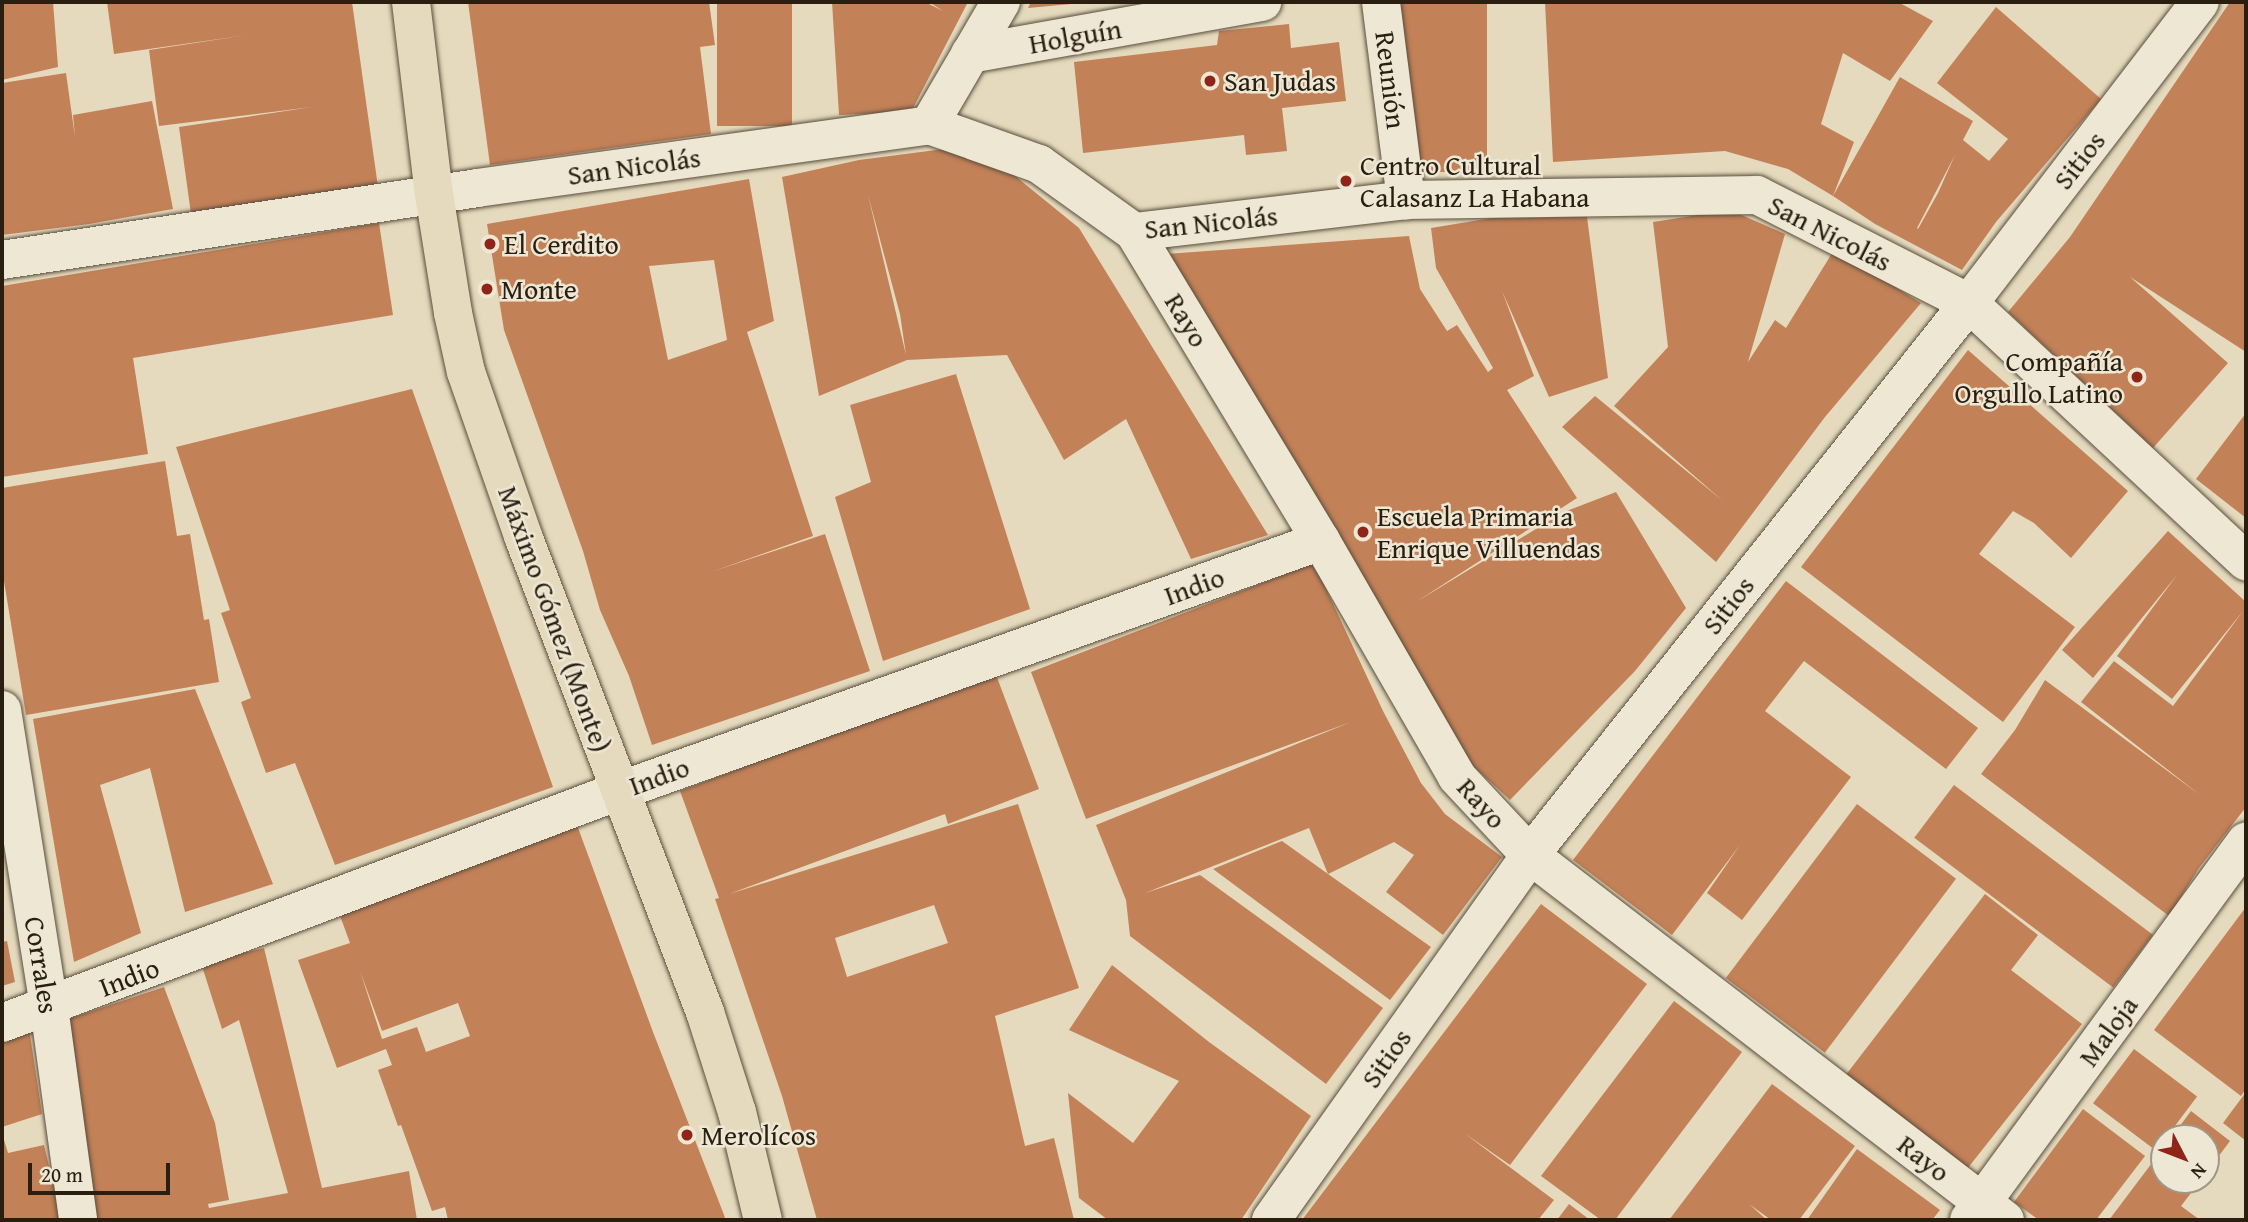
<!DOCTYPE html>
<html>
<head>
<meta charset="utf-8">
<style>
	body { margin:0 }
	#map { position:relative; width:2248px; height:1222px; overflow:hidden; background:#e5dabd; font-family:"Gentium Book Plus",serif }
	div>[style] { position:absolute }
	.building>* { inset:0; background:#c38158; transform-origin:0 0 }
	.roads { filter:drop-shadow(0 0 2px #594d3c) drop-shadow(0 0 2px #594d3c) }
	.street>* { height:38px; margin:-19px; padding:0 19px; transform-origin:19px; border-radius:19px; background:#eee7d4 }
	.primary>* { height:38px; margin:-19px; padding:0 19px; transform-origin:19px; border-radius:19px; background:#e5dabd }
	.dots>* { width:19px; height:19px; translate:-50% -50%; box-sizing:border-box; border:4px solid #eee7d4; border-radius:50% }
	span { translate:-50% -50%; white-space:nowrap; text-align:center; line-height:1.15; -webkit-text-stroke:5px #eee7d4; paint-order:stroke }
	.street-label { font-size:28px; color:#2a1e11 }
	.poi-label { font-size:28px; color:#2a1e11 }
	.left { translate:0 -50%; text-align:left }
	.right { translate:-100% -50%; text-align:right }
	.frame { position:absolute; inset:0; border:4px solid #2a1e11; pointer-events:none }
	.north { position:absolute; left:2150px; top:1124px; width:70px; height:70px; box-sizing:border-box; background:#eee7d4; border:2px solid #a09786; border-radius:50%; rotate:132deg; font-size:19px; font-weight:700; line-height:28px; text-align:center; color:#2a1e11 }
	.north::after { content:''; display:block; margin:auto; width:24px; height:32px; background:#8f2418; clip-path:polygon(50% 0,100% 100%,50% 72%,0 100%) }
	.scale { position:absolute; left:28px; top:1163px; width:142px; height:32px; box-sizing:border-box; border:4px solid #2a1e11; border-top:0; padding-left:9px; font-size:21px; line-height:24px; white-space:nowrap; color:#2a1e11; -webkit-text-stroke:5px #eee7d4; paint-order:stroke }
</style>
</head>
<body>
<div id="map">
	<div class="building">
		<i style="clip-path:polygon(2px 2px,53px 2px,58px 67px,2px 80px)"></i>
		<i style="clip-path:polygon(107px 2px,352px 2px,378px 187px,191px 214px,179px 127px,312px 107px,159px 126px,149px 50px,247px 35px,114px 54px)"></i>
		<i style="clip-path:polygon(468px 2px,709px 2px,715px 45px,700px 47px,711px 134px,490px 165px)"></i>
		<i style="left:717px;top:2px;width:75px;height:124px"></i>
		<i style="clip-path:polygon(832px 2px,925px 2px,943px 11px,929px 2px,968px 2px,911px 112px,839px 115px)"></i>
		<i style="clip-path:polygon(1031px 2px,1071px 2px,1071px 4px,1028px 8px)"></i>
		<i style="left:1398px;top:2px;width:89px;height:170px"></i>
		<i style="clip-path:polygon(1545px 2px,1898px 2px,1933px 21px,1890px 81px,1843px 53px,1821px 124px,1854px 142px,1833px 196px,1788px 169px,1725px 151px,1553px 162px)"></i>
		<i style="clip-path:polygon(2230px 2px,2246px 2px,2246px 352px,2130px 277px,2228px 363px,2153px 448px,2008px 312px,2070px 237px)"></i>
		<i style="clip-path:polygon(evenodd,1996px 7px,2101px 99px,1996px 222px,1962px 270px,1875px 224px,1833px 196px,1900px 77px,1973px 121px,1963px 140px,1989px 161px,2008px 139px,1937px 83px,1996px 7px,1955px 155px,1938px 193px,1918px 229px,1917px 228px,1955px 155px)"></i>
		<i style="clip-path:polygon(1289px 24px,1291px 48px,1339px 42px,1346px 101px,1282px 108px,1287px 151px,1246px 155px,1244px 135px,1083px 153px,1074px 62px,1217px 45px,1219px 31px)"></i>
		<i style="clip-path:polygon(66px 73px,75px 137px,73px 115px,152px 101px,173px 209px,89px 224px,2px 235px,2px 83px)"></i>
		<i style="clip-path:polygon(evenodd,944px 149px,1014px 175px,1079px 228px,1268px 535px,1191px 559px,1126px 419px,1064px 460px,1007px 355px,907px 360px,819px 396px,782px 177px,859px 160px,944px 149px,868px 195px,900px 314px,906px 355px,868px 195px)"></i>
		<i style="clip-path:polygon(evenodd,749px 179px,774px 321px,747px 332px,813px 536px,711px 572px,825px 534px,870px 671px,652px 745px,629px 676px,600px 610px,583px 551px,504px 330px,487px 224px,749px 179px,714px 260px,727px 340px,668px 360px,649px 266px,714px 260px)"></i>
		<i style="clip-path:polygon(1730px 210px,1785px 234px,1748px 362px,1775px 320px,1786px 328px,1834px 250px,1921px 303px,1825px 417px,1716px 562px,1562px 427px,1595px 396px,1723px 501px,1614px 406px,1668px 347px,1653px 222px)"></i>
		<i style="clip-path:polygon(1587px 217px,1608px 378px,1549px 397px,1502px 291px,1534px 376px,1507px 390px,1577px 498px,1416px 602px,1564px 512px,1616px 492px,1686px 608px,1635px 671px,1510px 800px,1474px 767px,1453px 736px,1166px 254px,1409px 236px,1420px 289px,1447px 331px,1457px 325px,1488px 372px,1493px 368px,1436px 268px,1431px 228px,1492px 218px)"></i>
		<i style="clip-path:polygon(379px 223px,393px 315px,133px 358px,148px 454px,2px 477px,2px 286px)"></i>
		<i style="clip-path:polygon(1968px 350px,2128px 491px,2071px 558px,2034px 523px,2013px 511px,1979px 554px,2075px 627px,2003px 722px,1801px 567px)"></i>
		<i style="clip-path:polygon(956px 374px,1030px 609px,883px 661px,835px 497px,871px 482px,850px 405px)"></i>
		<i style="clip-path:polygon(412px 389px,553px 787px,335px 865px,295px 763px,266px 773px,241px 702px,251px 698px,221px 613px,230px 610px,176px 447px)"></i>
		<i style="clip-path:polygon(2246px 413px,2246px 518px,2196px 479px)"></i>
		<i style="clip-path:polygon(165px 461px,177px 536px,190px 534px,204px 620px,209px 619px,219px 682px,26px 715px,2px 569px,2px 488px)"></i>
		<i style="clip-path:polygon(2168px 531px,2246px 602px,2246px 807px,2199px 868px,2169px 916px,1981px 774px,2015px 730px,2045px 680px,2200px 795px,2081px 702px,2114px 661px,2173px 706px,2243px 611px,2172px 699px,2117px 656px,2177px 575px,2093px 678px,2062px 650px)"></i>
		<i style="clip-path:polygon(1314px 563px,1383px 711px,1421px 783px,1445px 814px,1502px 857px,1443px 935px,1386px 892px,1414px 855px,1394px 842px,1328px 874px,1431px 947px,1390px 1000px,1213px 869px,1282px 841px,1328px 874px,1309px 828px,1145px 893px,1200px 875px,1383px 1008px,1326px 1084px,1130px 936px,1126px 900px,1096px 825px,1351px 722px,1086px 819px,1031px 672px)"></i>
		<i style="clip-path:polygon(1786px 581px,1978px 728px,1946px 769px,1804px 661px,1765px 711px,1851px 777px,1742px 920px,1707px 893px,1740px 845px,1672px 935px,1573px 860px)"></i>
		<i style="clip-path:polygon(evenodd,995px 672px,1039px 789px,948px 824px,945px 814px,729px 894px,1018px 804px,1079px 988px,995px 1016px,1025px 1146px,1054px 1138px,1074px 1220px,817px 1220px,782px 1096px,715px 899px,719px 898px,680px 791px,995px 672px,934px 905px,948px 943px,847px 977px,835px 938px,934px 905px)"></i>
		<i style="clip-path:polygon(195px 689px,273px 884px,185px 912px,150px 768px,100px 785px,141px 933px,74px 962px,33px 719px)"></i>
		<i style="left:1954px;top:785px;width:249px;height:66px;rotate:37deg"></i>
		<i style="left:1857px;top:804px;width:124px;height:218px;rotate:37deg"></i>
		<i style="clip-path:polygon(evenodd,577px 825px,653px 1032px,726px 1220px,448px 1220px,445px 1207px,432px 1211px,401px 1125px,398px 1126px,378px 1070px,392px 1065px,386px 1049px,337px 1068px,298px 960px,350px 943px,339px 913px,577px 825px,360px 971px,382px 1031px,458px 1003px,470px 1036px,426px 1052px,417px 1027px,382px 1039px,360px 971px)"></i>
		<i style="clip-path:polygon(1985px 894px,2038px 935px,2011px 970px,2082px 1024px,1967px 1169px,1845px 1076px)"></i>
		<i style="clip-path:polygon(1541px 904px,1647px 984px,1510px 1165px,1464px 1133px,1554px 1200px,1538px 1220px,1302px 1220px)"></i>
		<i style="clip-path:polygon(2246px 907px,2246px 1089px,2241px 1096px,2154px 1030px)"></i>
		<i style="clip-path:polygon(7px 941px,15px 982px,2px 986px,2px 942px)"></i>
		<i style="clip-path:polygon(264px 948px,322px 1188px,409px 1171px,417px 1220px,93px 1220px,68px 1019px,164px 987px,215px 1123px,229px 1200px,208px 1204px,209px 1208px,288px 1193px,239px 1020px,222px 1029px,201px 963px)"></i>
		<i style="clip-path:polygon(1112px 965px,1209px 1042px,1311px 1116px,1241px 1220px,1108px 1220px,1079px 1198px,1068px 1093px,1133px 1143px,1179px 1081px,1069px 1030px)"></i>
		<i style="clip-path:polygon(1674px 1001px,1742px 1052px,1615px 1220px,1601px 1220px,1541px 1176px)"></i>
		<i style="clip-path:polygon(29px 1028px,42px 1114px,2px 1127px,2px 1039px)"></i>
		<i style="left:2134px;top:1049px;width:79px;height:68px;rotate:37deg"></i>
		<i style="clip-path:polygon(1772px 1084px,1855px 1146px,1799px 1220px,1771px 1220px,1749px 1204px,1767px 1220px,1669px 1220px)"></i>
		<i style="clip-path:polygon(2246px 1092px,2246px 1141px,2223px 1123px)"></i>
		<i style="clip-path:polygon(2083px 1109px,2145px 1156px,2096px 1220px,2039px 1220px,2014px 1202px)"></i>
		<i style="clip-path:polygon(2191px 1111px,2230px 1141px,2206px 1173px,2206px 1138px,2171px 1138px)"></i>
		<i style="clip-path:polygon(2px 1133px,8px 1153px,44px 1145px,62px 1220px,2px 1220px)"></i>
		<i style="clip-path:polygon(2164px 1147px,2164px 1180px,2201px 1180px,2181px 1206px,2200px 1220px,2109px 1220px)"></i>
		<i style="clip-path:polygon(1857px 1149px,1940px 1210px,1932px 1220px,1807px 1220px)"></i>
		<i style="clip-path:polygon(1569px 1204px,1590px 1220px,1557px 1220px)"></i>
	</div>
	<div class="roads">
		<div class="street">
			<i style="left:1381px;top:2px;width:200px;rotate:82.8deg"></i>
			<i style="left:970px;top:54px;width:297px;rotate:-10.1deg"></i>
			<i style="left:929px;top:125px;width:143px;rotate:-59.7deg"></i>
			<i style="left:1134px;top:232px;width:361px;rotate:58.8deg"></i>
			<i style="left:1321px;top:541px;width:272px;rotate:60deg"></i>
			<i style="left:1457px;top:777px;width:107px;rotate:46.9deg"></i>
			<i style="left:1530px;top:855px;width:599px;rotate:37.54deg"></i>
			<i style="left:2px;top:260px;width:480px;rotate:-8.6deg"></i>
			<i style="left:477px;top:188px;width:456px;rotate:-7.9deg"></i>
			<i style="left:929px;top:125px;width:117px;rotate:19.5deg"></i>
			<i style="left:1039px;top:164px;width:117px;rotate:35.6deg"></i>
			<i style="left:1134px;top:232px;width:274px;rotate:-6.7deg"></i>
			<i style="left:1406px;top:200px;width:351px;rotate:-0.8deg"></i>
			<i style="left:1757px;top:195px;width:238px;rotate:27deg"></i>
			<i style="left:1969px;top:303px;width:379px;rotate:43deg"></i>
			<i style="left:2px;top:710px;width:301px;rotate:81deg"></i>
			<i style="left:49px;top:1007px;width:215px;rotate:82.2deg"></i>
			<i style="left:2px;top:1023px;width:659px;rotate:-20.61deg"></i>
			<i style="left:619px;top:791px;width:745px;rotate:-19.6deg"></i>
			<i style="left:1271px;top:1220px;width:448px;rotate:-54.6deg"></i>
			<i style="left:1530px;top:855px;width:705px;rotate:-51.51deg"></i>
			<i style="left:1969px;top:303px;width:379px;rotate:-52.5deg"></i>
			<i style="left:1969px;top:1220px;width:469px;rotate:-53.8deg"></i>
		</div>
		<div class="primary">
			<i style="left:411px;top:2px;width:193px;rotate:83.2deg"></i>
			<i style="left:434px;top:194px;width:121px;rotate:80.9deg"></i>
			<i style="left:453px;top:313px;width:60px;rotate:77.6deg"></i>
			<i style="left:466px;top:372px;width:174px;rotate:70.8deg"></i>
			<i style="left:523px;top:536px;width:510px;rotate:69.08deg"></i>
			<i style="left:705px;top:1012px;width:105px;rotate:72.3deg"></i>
			<i style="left:737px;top:1112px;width:111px;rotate:76.5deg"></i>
		</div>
	</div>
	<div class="dots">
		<i style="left:1210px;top:81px;background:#8f2418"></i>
		<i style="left:1346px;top:181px;background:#8f2418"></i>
		<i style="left:490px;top:244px;background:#8f2418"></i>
		<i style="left:487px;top:289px;background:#8f2418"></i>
		<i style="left:2137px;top:377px;background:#8f2418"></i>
		<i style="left:1363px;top:532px;background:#8f2418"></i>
		<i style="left:687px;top:1135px;background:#8f2418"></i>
	</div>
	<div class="street-label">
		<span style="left:1075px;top:36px;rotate:-10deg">Holguín</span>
		<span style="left:1391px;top:80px;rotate:83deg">Reunión</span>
		<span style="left:2079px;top:160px;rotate:-52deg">Sitios</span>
		<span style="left:634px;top:166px;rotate:-8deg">San Nicolás</span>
		<span style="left:1211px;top:222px;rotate:-6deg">San Nicolás</span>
		<span style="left:1830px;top:233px;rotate:27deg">San Nicolás</span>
		<span style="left:1187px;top:320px;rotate:59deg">Rayo</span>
		<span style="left:1194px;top:586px;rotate:-20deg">Indio</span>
		<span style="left:1728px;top:605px;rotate:-52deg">Sitios</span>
		<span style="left:555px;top:619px;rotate:70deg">Máximo Gómez (Monte)</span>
		<span style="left:659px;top:776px;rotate:-20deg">Indio</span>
		<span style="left:1482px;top:803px;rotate:48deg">Rayo</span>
		<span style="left:42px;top:965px;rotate:81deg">Corrales</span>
		<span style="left:129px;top:977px;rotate:-21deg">Indio</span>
		<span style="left:2108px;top:1031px;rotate:-54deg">Maloja</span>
		<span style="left:1386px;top:1058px;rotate:-55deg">Sitios</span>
		<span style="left:1924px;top:1158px;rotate:38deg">Rayo</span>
	</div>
	<div class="poi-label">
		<span class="left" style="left:1224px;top:81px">San Judas</span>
		<span class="left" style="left:1360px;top:181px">Centro Cultural<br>Calasanz La Habana</span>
		<span class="left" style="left:504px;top:244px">El Cerdito</span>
		<span class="left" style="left:501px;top:289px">Monte</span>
		<span class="right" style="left:2123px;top:377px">Compañía<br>Orgullo Latino</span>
		<span class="left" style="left:1377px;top:532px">Escuela Primaria<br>Enrique Villuendas</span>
		<span class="left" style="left:701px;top:1135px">Merolícos</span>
	</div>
	<div class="frame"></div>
	<div class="north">N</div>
	<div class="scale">20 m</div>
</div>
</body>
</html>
